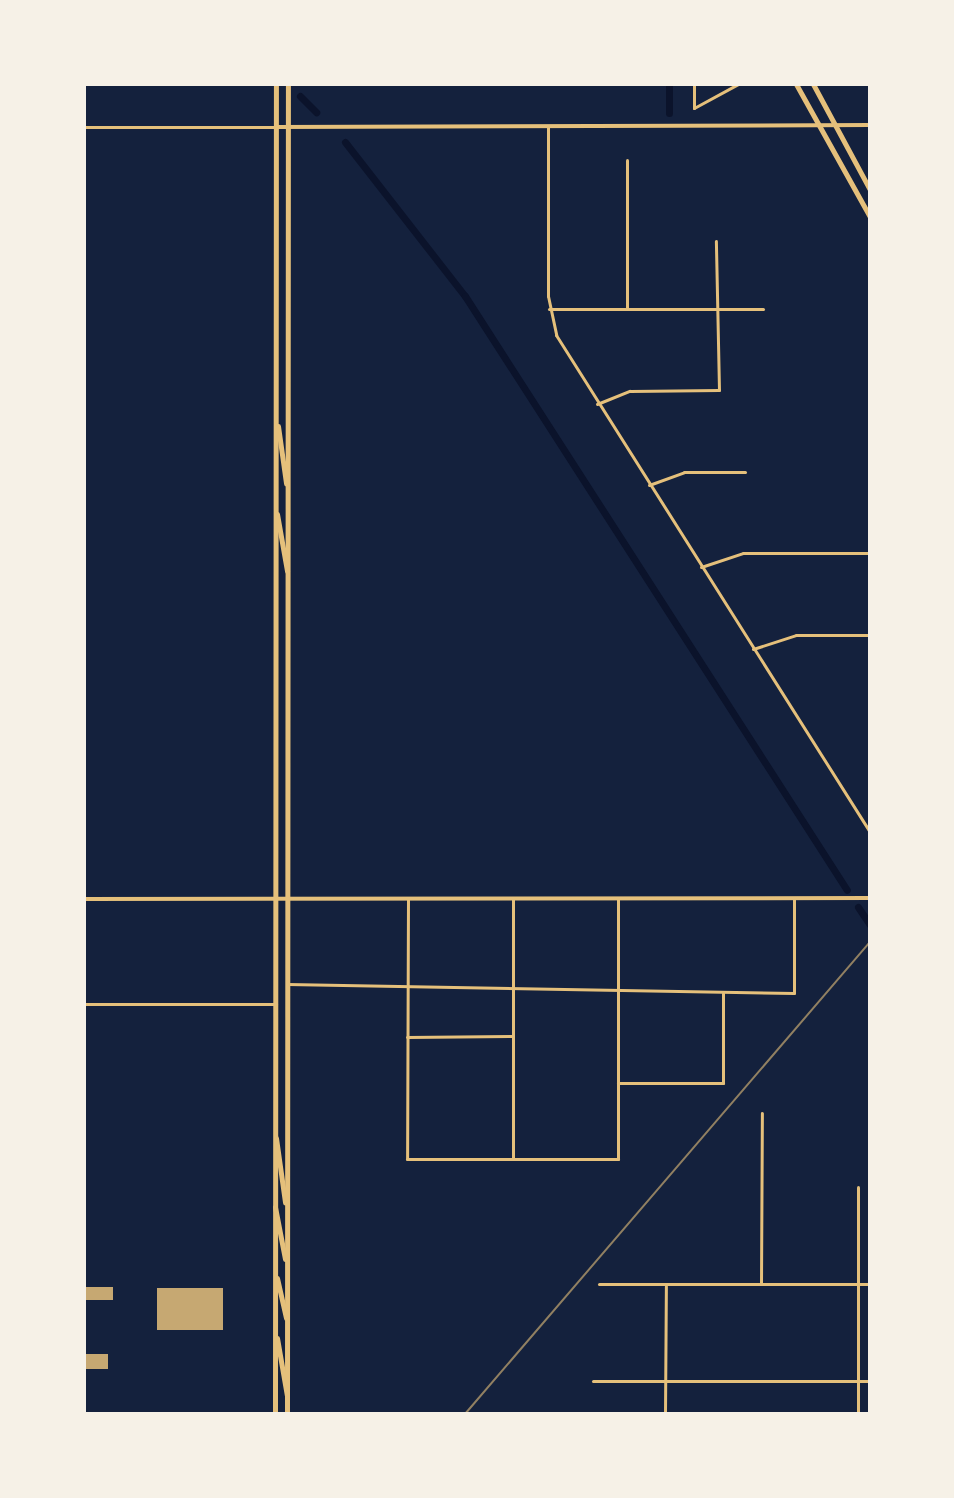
<!DOCTYPE html>
<html>
<head>
<meta charset="utf-8">
<style>
	body { margin:0 }
	#map { position:relative; width:954px; height:1498px; overflow:hidden; background:#14213d; font-family:Jost,sans-serif }
	div>[style] { position:absolute }
	.canal>* { height:7px; margin:-3.5px; padding:0 3.5px; transform-origin:3.5px; border-radius:3.5px; background:#0b132b }
	.building>* { inset:0; background:#c6a872; transform-origin:0 0 }
	.minor>* { height:3px; margin:-1.5px; padding:0 1.5px; transform-origin:1.5px; border-radius:1.5px; background:#e5c07b }
	.tertiary>* { height:4px; margin:-2px; padding:0 2px; transform-origin:2px; border-radius:2px; background:#e5c07b }
	.secondary>* { height:5px; margin:-2.5px; padding:0 2.5px; transform-origin:2.5px; border-radius:2.5px; background:#e5c07b }
	.primary>* { height:5px; margin:-2.5px; padding:0 2.5px; transform-origin:2.5px; border-radius:2.5px; background:#e5c07b }
	.rail>* { height:2px; margin:-1px; padding:0 1px; transform-origin:1px; border-radius:1px; background:#918062 }
	span { translate:-50% -50%; white-space:nowrap; text-align:center; line-height:1.15; -webkit-text-stroke:8px #f6f1e7; paint-order:stroke }
	.frame { position:absolute; inset:0; border:86px solid #f6f1e7; pointer-events:none }
</style>
</head>
<body>
<div id="map">
	<div class="canal">
		<i style="left:300px;top:96px;width:23px;rotate:45deg"></i>
		<i style="left:669px;top:113px;width:29px;rotate:-90deg"></i>
		<i style="left:345px;top:142px;width:195px;rotate:52.1deg"></i>
		<i style="left:465px;top:296px;width:706px;rotate:57.26deg"></i>
		<i style="left:858px;top:907px;width:22px;rotate:56deg"></i>
	</div>
	<div class="building">
		<i style="left:84px;top:1287px;width:29px;height:13px"></i>
		<i style="left:223px;top:1288px;width:42px;height:66px;rotate:90deg"></i>
		<i style="left:108px;top:1354px;width:15px;height:24px;rotate:90deg"></i>
	</div>
	<div class="minor">
		<i style="left:694px;top:84px;width:24px;rotate:90deg"></i>
		<i style="left:694px;top:108px;width:50px;rotate:-28.6deg"></i>
		<i style="left:84px;top:127px;width:192px"></i>
		<i style="left:548px;top:127px;width:169px;rotate:90deg"></i>
		<i style="left:548px;top:296px;width:40px;rotate:78deg"></i>
		<i style="left:556px;top:335px;width:588px;rotate:57.72deg"></i>
		<i style="left:549px;top:309px;width:214px"></i>
		<i style="left:627px;top:309px;width:149px;rotate:-90deg"></i>
		<i style="left:597px;top:404px;width:35px;rotate:-22deg"></i>
		<i style="left:630px;top:391px;width:89px;rotate:-0.6deg"></i>
		<i style="left:719px;top:390px;width:149px;rotate:-91.2deg"></i>
		<i style="left:649px;top:485px;width:37px;rotate:-20deg"></i>
		<i style="left:684px;top:472px;width:61px"></i>
		<i style="left:701px;top:567px;width:44px;rotate:-18.4deg"></i>
		<i style="left:743px;top:553px;width:127px"></i>
		<i style="left:753px;top:649px;width:45px;rotate:-18deg"></i>
		<i style="left:796px;top:635px;width:74px"></i>
		<i style="left:408px;top:899px;width:260px;rotate:90.2deg"></i>
		<i style="left:407px;top:1159px;width:211px"></i>
		<i style="left:618px;top:1159px;width:261px;rotate:-90deg"></i>
		<i style="left:287px;top:984px;width:507px;rotate:1.02deg"></i>
		<i style="left:794px;top:993px;width:94px;rotate:-90deg"></i>
		<i style="left:84px;top:1004px;width:192px"></i>
		<i style="left:407px;top:1037px;width:105px;rotate:-0.5deg"></i>
		<i style="left:618px;top:1083px;width:105px"></i>
		<i style="left:723px;top:1083px;width:90px;rotate:-90deg"></i>
		<i style="left:513px;top:1159px;width:260px;rotate:-90deg"></i>
		<i style="left:599px;top:1284px;width:271px"></i>
		<i style="left:761px;top:1284px;width:171px;rotate:-89.7deg"></i>
		<i style="left:593px;top:1381px;width:277px"></i>
		<i style="left:665px;top:1414px;width:128px;rotate:-89.6deg"></i>
		<i style="left:858px;top:1414px;width:227px;rotate:-90deg"></i>
	</div>
	<div class="tertiary">
		<i style="left:276px;top:127px;width:594px;rotate:-0.19deg"></i>
		<i style="left:84px;top:899px;width:786px;rotate:-0.07deg"></i>
	</div>
	<div class="secondary">
		<i style="left:796px;top:84px;width:152px;rotate:60.9deg"></i>
		<i style="left:813px;top:84px;width:120px;rotate:61.7deg"></i>
	</div>
	<div class="primary">
		<i style="left:278px;top:426px;width:58px;rotate:82deg"></i>
		<i style="left:277px;top:514px;width:58px;rotate:80deg"></i>
		<i style="left:276px;top:1138px;width:65px;rotate:82deg"></i>
		<i style="left:275px;top:1207px;width:53px;rotate:79.1deg"></i>
		<i style="left:277px;top:1278px;width:41px;rotate:77.3deg"></i>
		<i style="left:277px;top:1338px;width:59px;rotate:80.2deg"></i>
		<i style="left:275px;top:1414px;width:1330px;rotate:-89.96deg"></i>
		<i style="left:287px;top:1414px;width:1330px;rotate:-89.96deg"></i>
	</div>
	<div class="rail">
		<i style="left:465px;top:1414px;width:622px;rotate:-49.37deg"></i>
	</div>
	<div class="frame"></div>
</div>
</body>
</html>
